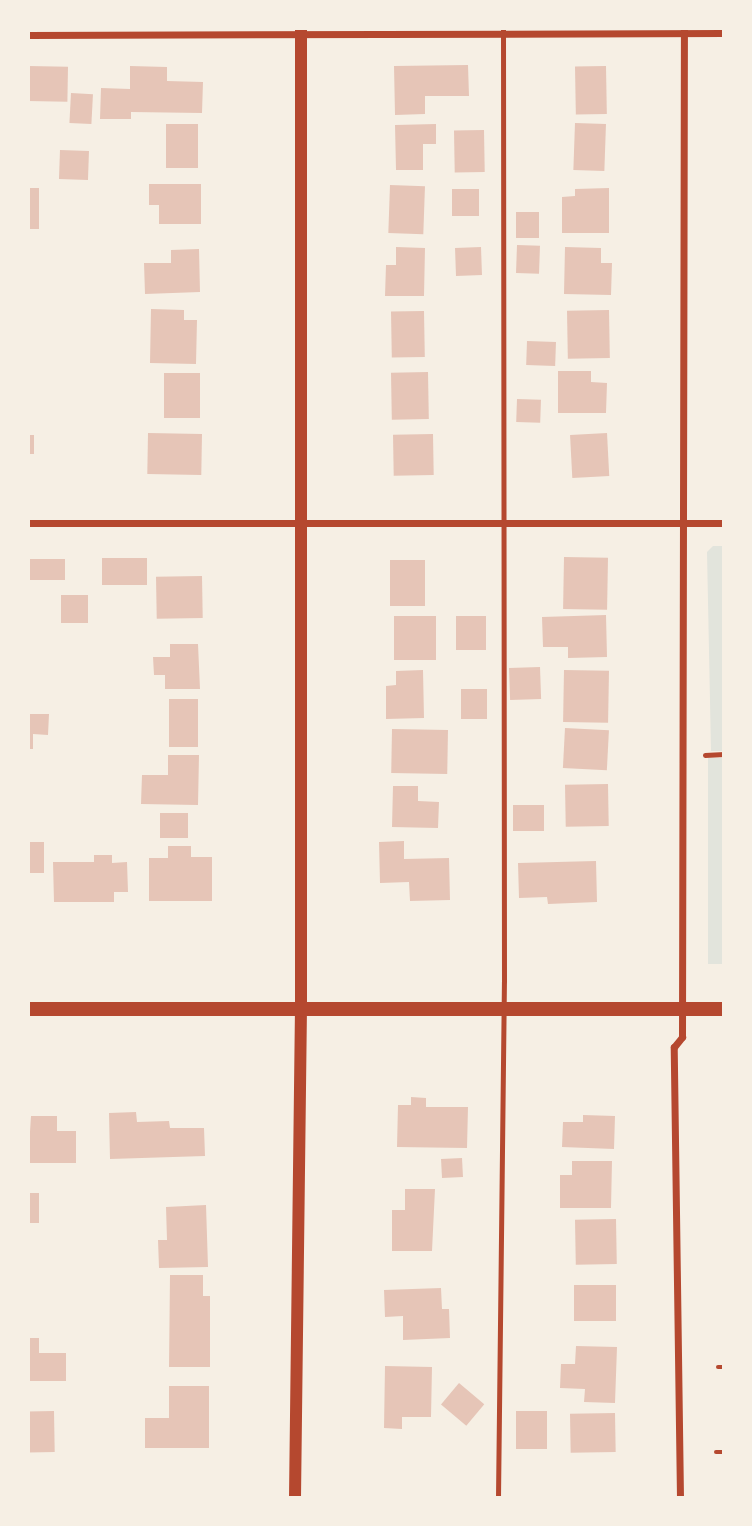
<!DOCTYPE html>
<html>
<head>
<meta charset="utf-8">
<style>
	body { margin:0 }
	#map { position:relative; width:752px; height:1526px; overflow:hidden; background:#f6efe4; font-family:Bitter,serif }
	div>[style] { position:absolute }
	.green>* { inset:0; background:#e2e4dc; transform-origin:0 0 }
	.building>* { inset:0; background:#e6c5b7; transform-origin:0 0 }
	.path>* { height:4.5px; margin:-2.25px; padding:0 2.25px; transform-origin:2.25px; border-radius:2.25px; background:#b5482f }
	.service>* { height:5px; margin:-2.5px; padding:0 2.5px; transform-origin:2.5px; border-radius:2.5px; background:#b5482f }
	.minor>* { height:7px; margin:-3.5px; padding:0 3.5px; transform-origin:3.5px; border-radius:3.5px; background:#b5482f }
	.tertiary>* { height:12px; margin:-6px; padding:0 6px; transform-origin:6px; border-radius:6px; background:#b5482f }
	.secondary>* { height:14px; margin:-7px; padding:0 7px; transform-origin:7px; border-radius:7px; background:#b5482f }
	span { translate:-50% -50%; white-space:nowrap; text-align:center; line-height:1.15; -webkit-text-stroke:7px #f6efe4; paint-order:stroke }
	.frame { position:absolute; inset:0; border:30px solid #f6efe4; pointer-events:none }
</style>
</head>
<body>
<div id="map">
	<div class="green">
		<i style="clip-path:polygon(713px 546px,724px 546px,723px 751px,711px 751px,707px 552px)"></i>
		<i style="left:724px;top:758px;width:206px;height:16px;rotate:90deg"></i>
	</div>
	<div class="building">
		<i style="clip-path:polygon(468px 65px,469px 96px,425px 96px,425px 114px,395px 115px,394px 66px)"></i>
		<i style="left:28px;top:66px;width:40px;height:35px;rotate:1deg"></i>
		<i style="clip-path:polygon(130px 66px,167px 67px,167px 81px,203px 82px,202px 113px,131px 112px,131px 119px,100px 119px,101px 88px,130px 89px)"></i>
		<i style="left:606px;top:66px;width:48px;height:31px;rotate:89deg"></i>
		<i style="left:71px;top:93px;width:22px;height:30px;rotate:3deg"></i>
		<i style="left:575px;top:123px;width:31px;height:47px;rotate:2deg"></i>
		<i style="left:166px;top:124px;width:32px;height:44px"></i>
		<i style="clip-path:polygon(436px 124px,436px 144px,423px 144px,423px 170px,396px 170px,395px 125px)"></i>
		<i style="left:484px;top:130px;width:42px;height:30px;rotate:89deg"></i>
		<i style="left:60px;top:150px;width:29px;height:29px;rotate:2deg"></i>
		<i style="clip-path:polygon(149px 184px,201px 184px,201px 224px,159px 224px,159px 205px,149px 205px)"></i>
		<i style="left:390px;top:185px;width:35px;height:48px;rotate:2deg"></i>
		<i style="left:28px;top:188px;width:11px;height:41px"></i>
		<i style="clip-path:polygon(609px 188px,609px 233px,562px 233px,562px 197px,575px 196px,575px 189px)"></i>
		<i style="left:452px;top:189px;width:27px;height:27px"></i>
		<i style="left:516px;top:212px;width:23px;height:26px"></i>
		<i style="left:517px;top:245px;width:23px;height:28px;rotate:2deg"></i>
		<i style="clip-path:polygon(396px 247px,425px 248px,424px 296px,385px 296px,386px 265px,396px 265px)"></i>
		<i style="left:481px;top:247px;width:28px;height:26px;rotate:88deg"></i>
		<i style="clip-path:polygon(565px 247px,601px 248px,601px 263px,612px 263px,611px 295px,564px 294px)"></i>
		<i style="clip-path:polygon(199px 249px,200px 292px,145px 294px,144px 263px,171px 263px,171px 250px)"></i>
		<i style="clip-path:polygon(151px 309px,184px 310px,184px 320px,197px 320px,196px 364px,150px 363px)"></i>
		<i style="left:609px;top:310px;width:48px;height:42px;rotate:89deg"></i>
		<i style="left:424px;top:311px;width:46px;height:33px;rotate:89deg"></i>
		<i style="left:527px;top:341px;width:29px;height:24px;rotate:2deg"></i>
		<i style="clip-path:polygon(558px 371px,591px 371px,591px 382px,607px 383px,606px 413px,558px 413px)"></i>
		<i style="left:428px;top:372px;width:47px;height:37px;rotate:89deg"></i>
		<i style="left:164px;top:373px;width:36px;height:45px"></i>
		<i style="left:517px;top:399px;width:24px;height:23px;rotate:2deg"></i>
		<i style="left:148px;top:433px;width:54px;height:41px;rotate:1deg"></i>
		<i style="left:607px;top:433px;width:43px;height:37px;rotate:87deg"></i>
		<i style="left:433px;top:434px;width:41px;height:40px;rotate:89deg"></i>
		<i style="left:28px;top:435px;width:6px;height:19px"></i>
		<i style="left:564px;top:557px;width:44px;height:52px;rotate:1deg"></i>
		<i style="left:102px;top:558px;width:45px;height:27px"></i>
		<i style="left:28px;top:559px;width:37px;height:21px"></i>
		<i style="left:390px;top:560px;width:35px;height:46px"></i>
		<i style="left:202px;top:576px;width:42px;height:46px;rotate:89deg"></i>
		<i style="left:61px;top:595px;width:27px;height:28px"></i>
		<i style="clip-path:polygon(606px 615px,607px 657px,568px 658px,568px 647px,543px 647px,542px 617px)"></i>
		<i style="left:394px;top:616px;width:42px;height:44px"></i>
		<i style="left:456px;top:616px;width:30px;height:34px"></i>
		<i style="clip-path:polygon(170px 644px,198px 644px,200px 689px,165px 689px,165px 675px,154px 675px,153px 657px,170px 657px)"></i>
		<i style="left:540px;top:667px;width:32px;height:31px;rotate:88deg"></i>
		<i style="clip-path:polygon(423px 670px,424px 718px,386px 719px,386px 686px,396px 685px,396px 671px)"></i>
		<i style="left:564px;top:670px;width:45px;height:52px;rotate:1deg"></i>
		<i style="left:461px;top:689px;width:26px;height:30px"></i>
		<i style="left:169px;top:699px;width:29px;height:48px"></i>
		<i style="clip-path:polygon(28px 714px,49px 714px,48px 735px,33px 734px,33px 749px,28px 749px)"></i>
		<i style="left:565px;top:728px;width:44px;height:40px;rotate:3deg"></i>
		<i style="left:392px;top:729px;width:56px;height:44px;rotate:1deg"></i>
		<i style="clip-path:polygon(168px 755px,199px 755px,198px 805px,141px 804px,142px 775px,168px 775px)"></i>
		<i style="left:608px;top:784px;width:42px;height:43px;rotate:89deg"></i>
		<i style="clip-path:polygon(393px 786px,418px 786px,418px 801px,439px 802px,438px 828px,392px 827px)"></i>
		<i style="left:513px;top:805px;width:31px;height:26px"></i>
		<i style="left:160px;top:813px;width:28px;height:25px"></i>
		<i style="clip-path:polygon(404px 841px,404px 859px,449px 858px,450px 900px,410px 901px,409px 882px,380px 883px,379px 842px)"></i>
		<i style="left:28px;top:842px;width:16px;height:31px"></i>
		<i style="clip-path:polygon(168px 846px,191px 846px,191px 857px,212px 857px,212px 901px,149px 901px,149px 858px,168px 858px)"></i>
		<i style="clip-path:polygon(94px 855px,112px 855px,112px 863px,127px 862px,128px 892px,114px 892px,114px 902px,54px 902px,53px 862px,94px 862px)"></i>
		<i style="clip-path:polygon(596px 861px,597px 902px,548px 904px,547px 897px,519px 898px,518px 863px)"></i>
		<i style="clip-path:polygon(411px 1097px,426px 1098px,426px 1107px,468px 1107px,467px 1148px,397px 1147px,398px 1105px,411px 1105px)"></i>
		<i style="clip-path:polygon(136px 1112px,137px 1122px,169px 1121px,170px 1128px,204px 1128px,205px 1156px,110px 1159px,109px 1113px)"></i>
		<i style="clip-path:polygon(583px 1115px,615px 1116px,614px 1149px,562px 1147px,563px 1122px,583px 1122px)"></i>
		<i style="clip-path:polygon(31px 1116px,57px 1116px,57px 1131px,76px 1131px,76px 1163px,28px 1163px)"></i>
		<i style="left:462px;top:1158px;width:19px;height:21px;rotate:87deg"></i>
		<i style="clip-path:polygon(572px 1161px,612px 1161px,611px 1208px,560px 1208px,560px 1175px,572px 1175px)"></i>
		<i style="clip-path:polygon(405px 1189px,435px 1189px,432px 1251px,392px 1251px,392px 1210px,405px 1210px)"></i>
		<i style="left:28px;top:1193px;width:11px;height:30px"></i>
		<i style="clip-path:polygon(206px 1205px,208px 1267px,159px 1268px,158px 1240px,167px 1240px,166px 1207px)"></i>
		<i style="left:616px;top:1219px;width:45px;height:41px;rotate:89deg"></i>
		<i style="clip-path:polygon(170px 1275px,203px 1275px,203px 1296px,210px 1296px,210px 1367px,169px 1367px)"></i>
		<i style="left:616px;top:1285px;width:36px;height:42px;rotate:90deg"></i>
		<i style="clip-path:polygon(441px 1288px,442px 1309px,449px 1309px,450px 1338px,403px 1340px,403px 1316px,385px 1317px,384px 1290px)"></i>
		<i style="clip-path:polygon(28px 1338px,39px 1338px,39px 1353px,66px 1353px,66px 1381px,28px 1381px)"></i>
		<i style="clip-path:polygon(576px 1346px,617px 1347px,615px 1403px,584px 1402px,585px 1389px,560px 1388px,561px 1364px,575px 1364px)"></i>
		<i style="clip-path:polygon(385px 1366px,432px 1367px,431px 1417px,402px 1417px,402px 1429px,384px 1428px)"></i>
		<i style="left:459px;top:1383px;width:33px;height:28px;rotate:40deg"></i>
		<i style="clip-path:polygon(169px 1386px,209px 1386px,209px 1448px,145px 1448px,145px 1418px,169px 1418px)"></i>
		<i style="left:54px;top:1411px;width:41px;height:26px;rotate:89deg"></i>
		<i style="left:547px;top:1411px;width:38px;height:31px;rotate:90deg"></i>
		<i style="left:615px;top:1413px;width:39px;height:45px;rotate:89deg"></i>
	</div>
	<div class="path">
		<i style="left:705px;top:755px;width:19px;rotate:-3deg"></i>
		<i style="left:718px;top:1367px;width:6px"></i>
		<i style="left:716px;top:1452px;width:8px"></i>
	</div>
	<div class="service">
		<i style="left:498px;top:1498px;width:517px;rotate:-89.34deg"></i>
		<i style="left:504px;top:981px;width:953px;rotate:-90.06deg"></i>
	</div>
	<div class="minor">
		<i style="left:28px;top:35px;width:696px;rotate:-0.16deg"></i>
		<i style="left:28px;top:523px;width:696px"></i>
		<i style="left:680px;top:1498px;width:451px;rotate:-90.8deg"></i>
		<i style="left:674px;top:1047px;width:13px;rotate:-51deg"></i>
		<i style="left:682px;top:1037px;width:1009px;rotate:-89.89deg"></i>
	</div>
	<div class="tertiary">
		<i style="left:295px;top:1498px;width:487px;rotate:-89.3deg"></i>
		<i style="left:301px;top:1011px;width:983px;rotate:-90deg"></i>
	</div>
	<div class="secondary">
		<i style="left:28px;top:1009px;width:696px"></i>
	</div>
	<div class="frame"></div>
</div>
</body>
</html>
